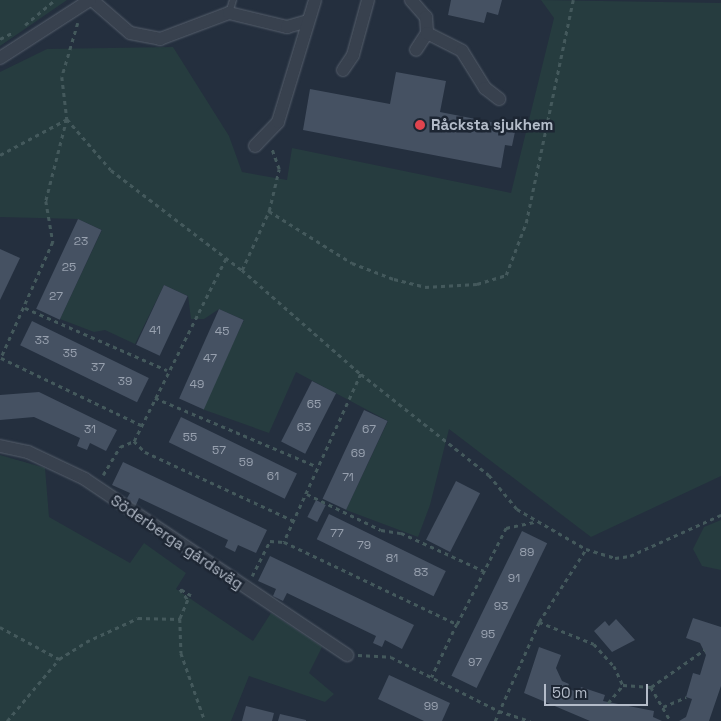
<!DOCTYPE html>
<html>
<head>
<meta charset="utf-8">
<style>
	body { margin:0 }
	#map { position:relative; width:721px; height:721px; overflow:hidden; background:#242f3e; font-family:"Space Grotesk",sans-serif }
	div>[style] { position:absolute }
	.green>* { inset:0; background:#263c3f }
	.building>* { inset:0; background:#455162; transform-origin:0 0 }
	.path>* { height:2.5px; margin-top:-1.25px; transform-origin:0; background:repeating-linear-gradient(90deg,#44595c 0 4px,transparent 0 8px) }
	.roads { filter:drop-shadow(0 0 1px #565f6c) drop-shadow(0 0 1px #565f6c) }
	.lane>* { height:6px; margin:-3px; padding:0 3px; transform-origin:3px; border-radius:3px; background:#38414e }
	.street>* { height:12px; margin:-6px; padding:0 6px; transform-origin:6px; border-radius:6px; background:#38414e }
	.dots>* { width:14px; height:14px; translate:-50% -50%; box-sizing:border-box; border:2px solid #1d2633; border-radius:50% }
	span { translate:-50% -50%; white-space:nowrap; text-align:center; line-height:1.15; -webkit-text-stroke:5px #1d2633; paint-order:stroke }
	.number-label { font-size:12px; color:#98a1af }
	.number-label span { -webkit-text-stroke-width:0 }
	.poi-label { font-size:15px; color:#b4bcc9; font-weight:700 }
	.left { translate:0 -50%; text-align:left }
	.street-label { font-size:15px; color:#b4bcc9 }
	.scale { position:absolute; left:544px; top:684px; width:104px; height:22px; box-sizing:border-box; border:2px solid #b4bcc9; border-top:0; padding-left:6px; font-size:15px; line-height:18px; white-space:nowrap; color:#b4bcc9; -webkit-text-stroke:4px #1d2633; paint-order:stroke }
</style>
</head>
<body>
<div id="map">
	<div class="green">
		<i style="clip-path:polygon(0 0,67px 0,0 46px)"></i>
		<i style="clip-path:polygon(541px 0,721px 3px,721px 476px,591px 537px,449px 429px,430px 505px,418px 537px,346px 510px,388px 421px,296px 372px,269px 433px,202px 409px,244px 320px,219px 309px,204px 319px,191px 319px,188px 296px,164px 285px,135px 344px,105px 330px,94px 332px,60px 319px,102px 230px,78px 219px,0 217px,0 72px,47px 49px,173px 47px,229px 136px,242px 172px,287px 180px,292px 148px,511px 193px,554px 18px)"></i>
		<i style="clip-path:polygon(0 455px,45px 468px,49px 517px,130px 563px,144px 543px,186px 573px,176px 589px,253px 641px,271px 613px,322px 647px,309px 673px,334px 694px,325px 702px,249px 676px,231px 721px,0 721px)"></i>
		<i style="clip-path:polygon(721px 520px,721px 570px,702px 566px,693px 549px,704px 527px)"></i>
	</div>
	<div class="building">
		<i style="clip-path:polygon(451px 0,502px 0,498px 15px,487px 12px,484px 23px,448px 15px)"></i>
		<i style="clip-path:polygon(396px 72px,446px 81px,440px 112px,516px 127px,512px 146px,505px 145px,501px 168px,303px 130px,310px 89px,390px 104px)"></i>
		<i style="left:78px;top:219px;width:26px;height:99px;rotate:25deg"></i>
		<i style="clip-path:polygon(0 249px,20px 258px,0 300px)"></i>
		<i style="left:164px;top:285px;width:26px;height:66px;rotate:25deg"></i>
		<i style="left:219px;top:309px;width:27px;height:98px;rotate:24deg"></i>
		<i style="left:32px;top:321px;width:130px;height:27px;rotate:26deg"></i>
		<i style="left:312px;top:381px;width:27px;height:68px;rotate:27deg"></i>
		<i style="clip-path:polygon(39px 392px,117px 430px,106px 451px,90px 443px,87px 450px,77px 446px,80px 438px,34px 417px,0 420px,0 395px)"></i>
		<i style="left:364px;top:410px;width:26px;height:98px;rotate:25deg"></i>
		<i style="left:181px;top:417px;width:129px;height:28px;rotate:26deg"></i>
		<i style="clip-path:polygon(123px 462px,267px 530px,256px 553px,238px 545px,235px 552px,225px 547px,228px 540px,139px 498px,136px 505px,126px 500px,130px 493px,112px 485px)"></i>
		<i style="left:456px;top:481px;width:27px;height:66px;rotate:27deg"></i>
		<i style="left:316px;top:500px;width:11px;height:19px;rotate:27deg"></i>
		<i style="left:329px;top:514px;width:130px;height:28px;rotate:26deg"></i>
		<i style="left:522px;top:531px;width:28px;height:161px;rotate:26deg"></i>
		<i style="clip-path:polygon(270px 556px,414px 625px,402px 649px,385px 640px,382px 647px,373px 643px,376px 636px,287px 593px,283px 601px,273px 596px,276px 589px,258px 581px)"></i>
		<i style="clip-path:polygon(693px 618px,721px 627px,721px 686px,709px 721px,679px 721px,686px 717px,692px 699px,686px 697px,693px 673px,700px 675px,706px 655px,700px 643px,686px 638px)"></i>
		<i style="clip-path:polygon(616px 619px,635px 640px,612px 652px,594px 631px,605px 621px,609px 626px)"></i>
		<i style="clip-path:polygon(539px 647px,561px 655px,556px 668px,562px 681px,569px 684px,567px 688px,579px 693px,581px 687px,605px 695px,603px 701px,654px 711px,653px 717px,662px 721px,590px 721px,524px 693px)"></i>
		<i style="clip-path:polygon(389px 675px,450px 703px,442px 721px,424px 721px,378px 699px)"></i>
		<i style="clip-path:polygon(246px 706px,274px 713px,272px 721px,242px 721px)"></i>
		<i style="clip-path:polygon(280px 714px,306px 720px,306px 721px,278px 721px)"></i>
	</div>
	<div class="path">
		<i style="left:78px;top:23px;width:56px;rotate:106.5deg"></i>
		<i style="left:62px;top:77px;width:42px;rotate:83.2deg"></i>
		<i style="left:67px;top:119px;width:67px;rotate:49.2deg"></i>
		<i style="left:111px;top:170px;width:165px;rotate:37.4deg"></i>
		<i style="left:242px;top:270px;width:158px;rotate:41.2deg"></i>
		<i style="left:361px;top:374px;width:163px;rotate:38.3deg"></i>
		<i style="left:489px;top:475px;width:44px;rotate:50.5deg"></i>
		<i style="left:517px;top:509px;width:80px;rotate:30.1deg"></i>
		<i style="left:586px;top:549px;width:30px;rotate:17deg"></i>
		<i style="left:615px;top:558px;width:15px;rotate:-8deg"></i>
		<i style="left:630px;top:556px;width:100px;rotate:-24.3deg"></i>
		<i style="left:25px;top:25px;width:39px;rotate:-40deg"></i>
		<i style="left:0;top:39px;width:13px;rotate:-27deg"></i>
		<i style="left:67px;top:119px;width:85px;rotate:104.4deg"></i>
		<i style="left:46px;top:201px;width:42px;rotate:80.3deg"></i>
		<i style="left:53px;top:242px;width:127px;rotate:114.1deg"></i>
		<i style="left:1px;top:358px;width:155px;rotate:25.6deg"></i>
		<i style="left:0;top:155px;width:76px;rotate:-28.2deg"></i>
		<i style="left:269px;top:211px;width:98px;rotate:32.1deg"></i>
		<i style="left:352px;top:263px;width:45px;rotate:20.9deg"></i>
		<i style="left:394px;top:279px;width:32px;rotate:14deg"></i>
		<i style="left:425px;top:287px;width:52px;rotate:-3.3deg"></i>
		<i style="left:477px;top:284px;width:30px;rotate:-17deg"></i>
		<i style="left:506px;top:275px;width:56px;rotate:-69deg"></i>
		<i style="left:526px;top:223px;width:228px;rotate:-78.1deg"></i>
		<i style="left:242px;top:270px;width:65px;rotate:-65.4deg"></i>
		<i style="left:269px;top:211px;width:43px;rotate:-76.6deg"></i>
		<i style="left:279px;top:169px;width:23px;rotate:-110deg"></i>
		<i style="left:25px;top:308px;width:155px;rotate:23.6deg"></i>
		<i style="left:361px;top:374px;width:185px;rotate:114.6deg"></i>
		<i style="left:284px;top:542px;width:191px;rotate:25.4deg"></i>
		<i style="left:457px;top:624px;width:59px;rotate:115.3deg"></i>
		<i style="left:155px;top:398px;width:175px;rotate:22.9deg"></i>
		<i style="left:134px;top:441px;width:205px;rotate:-63.3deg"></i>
		<i style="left:103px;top:475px;width:33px;rotate:-59deg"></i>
		<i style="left:120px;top:447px;width:15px;rotate:-23deg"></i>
		<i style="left:134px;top:441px;width:16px;rotate:45deg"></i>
		<i style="left:145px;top:452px;width:164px;rotate:24.8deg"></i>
		<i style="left:307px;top:494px;width:82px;rotate:25.9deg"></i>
		<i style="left:381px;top:530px;width:20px;rotate:9deg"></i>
		<i style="left:401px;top:533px;width:91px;rotate:24.6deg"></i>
		<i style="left:252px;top:576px;width:39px;rotate:-63deg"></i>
		<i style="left:270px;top:541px;width:14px;rotate:4deg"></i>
		<i style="left:191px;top:596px;width:13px;rotate:-148deg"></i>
		<i style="left:180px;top:589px;width:14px;rotate:54deg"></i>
		<i style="left:188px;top:600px;width:21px;rotate:113deg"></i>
		<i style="left:180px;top:619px;width:34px;rotate:88deg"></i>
		<i style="left:181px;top:653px;width:72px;rotate:70.6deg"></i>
		<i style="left:539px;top:622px;width:59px;rotate:21.8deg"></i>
		<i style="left:594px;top:644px;width:30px;rotate:48deg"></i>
		<i style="left:614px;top:666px;width:21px;rotate:65deg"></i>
		<i style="left:623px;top:685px;width:28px;rotate:4deg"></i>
		<i style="left:651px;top:687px;width:39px;rotate:60deg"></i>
		<i style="left:457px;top:624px;width:108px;rotate:-63deg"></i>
		<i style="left:506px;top:528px;width:30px;rotate:-12deg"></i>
		<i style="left:0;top:627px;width:67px;rotate:28.5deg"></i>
		<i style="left:358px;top:655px;width:33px;rotate:3deg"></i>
		<i style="left:391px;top:657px;width:121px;rotate:26.6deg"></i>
		<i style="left:499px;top:711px;width:33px;rotate:18deg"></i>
		<i style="left:651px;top:687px;width:65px;rotate:-34.9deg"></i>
		<i style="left:608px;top:703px;width:23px;rotate:-50deg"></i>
		<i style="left:663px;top:707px;width:25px;rotate:-23deg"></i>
		<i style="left:7px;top:721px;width:81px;rotate:-50deg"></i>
		<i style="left:59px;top:659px;width:32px;rotate:-32deg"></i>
		<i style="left:86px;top:642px;width:57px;rotate:-24.8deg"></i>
		<i style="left:138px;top:618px;width:42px;rotate:1.4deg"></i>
		<i style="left:495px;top:721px;width:108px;rotate:-66deg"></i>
		<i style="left:539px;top:622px;width:87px;rotate:-57.2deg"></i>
	</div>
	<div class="roads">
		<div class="lane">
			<i style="left:229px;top:13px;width:14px;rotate:-73deg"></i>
		</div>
		<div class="street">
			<i style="left:92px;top:0;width:50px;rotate:41deg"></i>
			<i style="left:130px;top:33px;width:31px;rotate:11deg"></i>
			<i style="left:160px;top:39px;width:74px;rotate:-20.6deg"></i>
			<i style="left:229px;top:13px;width:60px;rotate:13.6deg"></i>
			<i style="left:287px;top:27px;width:19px;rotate:-16deg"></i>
			<i style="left:411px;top:0;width:23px;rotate:49deg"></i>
			<i style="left:426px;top:17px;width:16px;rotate:86deg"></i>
			<i style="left:427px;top:33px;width:20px;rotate:123deg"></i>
			<i style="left:427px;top:33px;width:39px;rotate:27deg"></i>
			<i style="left:462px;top:51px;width:44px;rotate:58.1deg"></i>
			<i style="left:485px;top:88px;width:18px;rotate:38deg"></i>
			<i style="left:0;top:58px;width:107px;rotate:-32.8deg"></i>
			<i style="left:343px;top:70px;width:18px;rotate:-56deg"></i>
			<i style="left:353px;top:55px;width:57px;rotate:-74.7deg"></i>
			<i style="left:255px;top:146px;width:33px;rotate:-46deg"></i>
			<i style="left:278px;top:122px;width:127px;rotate:-73.1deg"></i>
			<i style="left:0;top:446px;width:29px;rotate:12deg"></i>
			<i style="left:28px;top:452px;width:63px;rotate:25.3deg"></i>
			<i style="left:85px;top:479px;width:316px;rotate:33.9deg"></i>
		</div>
	</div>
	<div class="dots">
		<i style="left:420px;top:125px;background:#e0444e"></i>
	</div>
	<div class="number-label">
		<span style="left:81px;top:242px">23</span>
		<span style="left:69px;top:268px">25</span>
		<span style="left:56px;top:297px">27</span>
		<span style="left:155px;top:331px">41</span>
		<span style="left:222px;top:332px">45</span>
		<span style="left:42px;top:341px">33</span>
		<span style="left:70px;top:354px">35</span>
		<span style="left:210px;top:359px">47</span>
		<span style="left:98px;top:368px">37</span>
		<span style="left:125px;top:382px">39</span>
		<span style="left:197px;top:385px">49</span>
		<span style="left:314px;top:405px">65</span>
		<span style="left:304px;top:428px">63</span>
		<span style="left:90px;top:430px">31</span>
		<span style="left:369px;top:430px">67</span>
		<span style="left:190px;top:438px">55</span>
		<span style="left:219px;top:451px">57</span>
		<span style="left:358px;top:454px">69</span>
		<span style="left:246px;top:463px">59</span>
		<span style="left:273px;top:477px">61</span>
		<span style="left:348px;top:478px">71</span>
		<span style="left:337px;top:534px">77</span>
		<span style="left:364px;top:546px">79</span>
		<span style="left:527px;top:553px">89</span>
		<span style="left:392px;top:559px">81</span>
		<span style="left:421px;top:573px">83</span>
		<span style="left:514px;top:579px">91</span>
		<span style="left:501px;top:607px">93</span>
		<span style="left:488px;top:635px">95</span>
		<span style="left:475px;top:663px">97</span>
		<span style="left:431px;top:707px">99</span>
	</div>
	<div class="poi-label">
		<span class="left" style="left:431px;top:125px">Råcksta sjukhem</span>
	</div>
	<div class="street-label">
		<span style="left:177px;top:542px;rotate:34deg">Söderberga gårdsväg</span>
	</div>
	<div class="scale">50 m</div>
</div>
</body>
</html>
